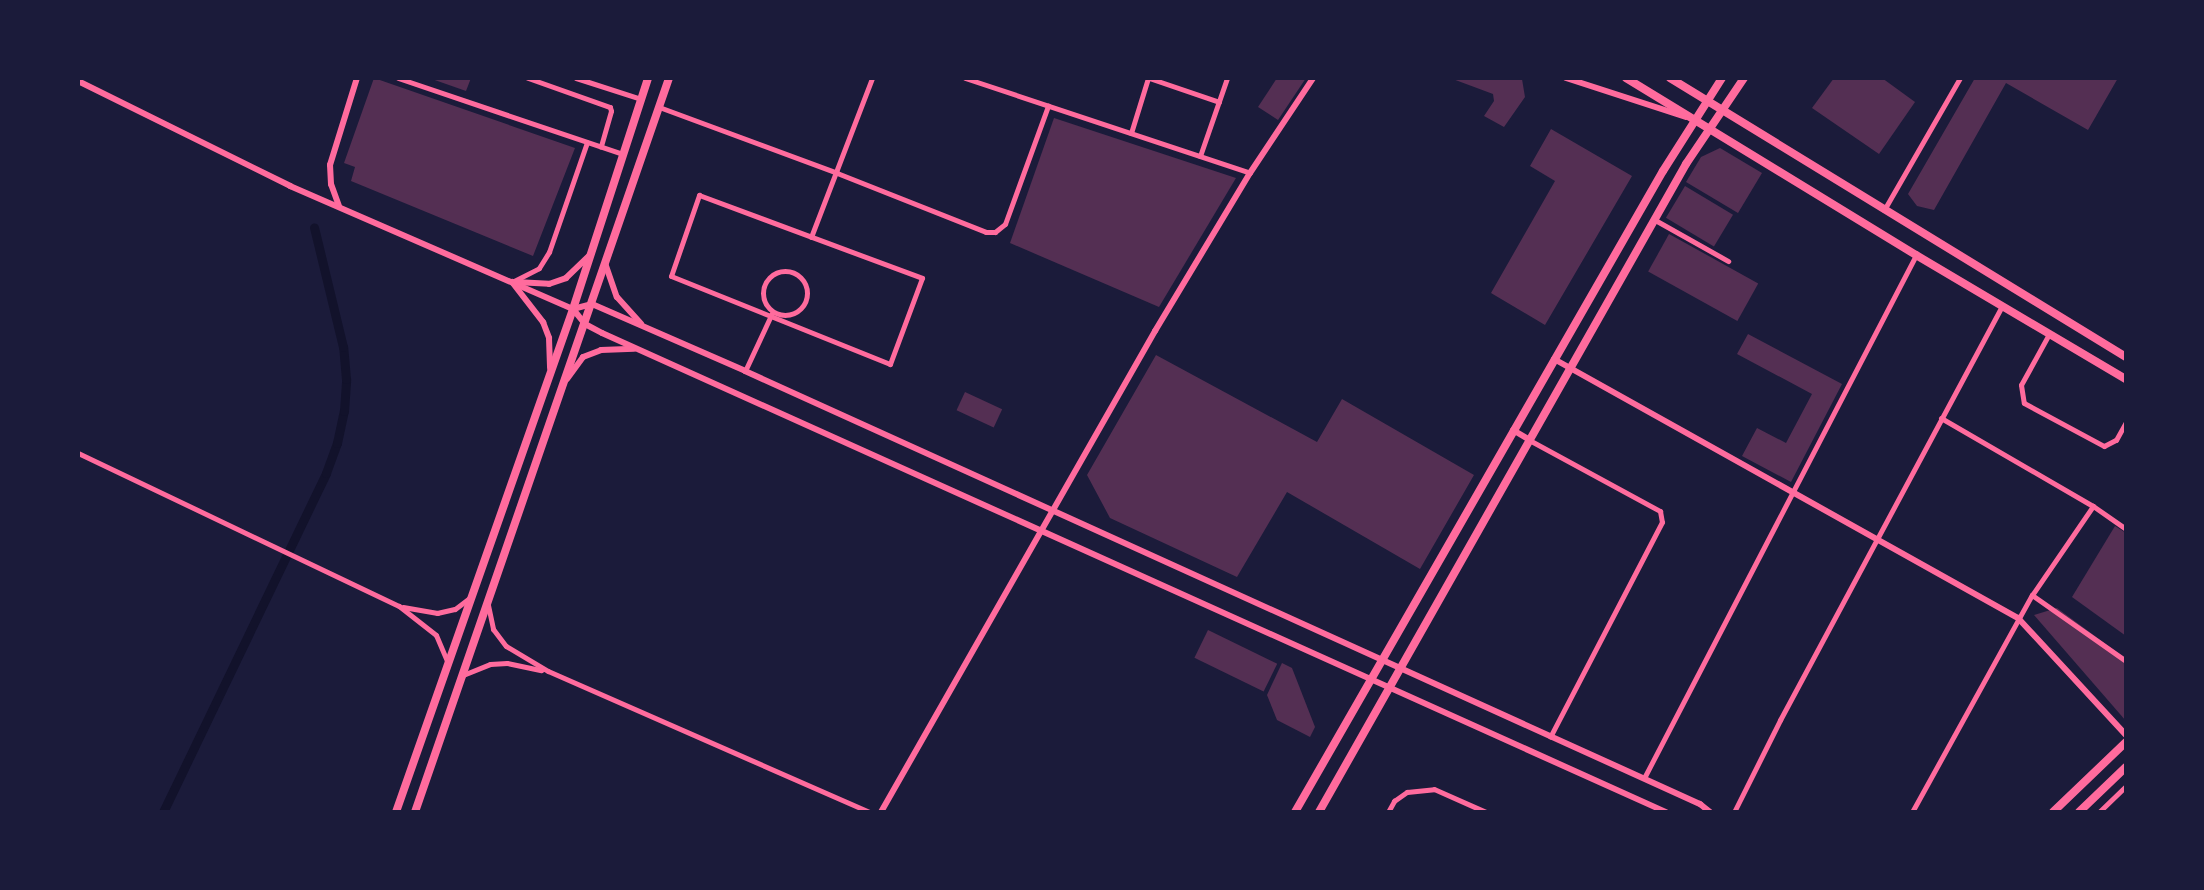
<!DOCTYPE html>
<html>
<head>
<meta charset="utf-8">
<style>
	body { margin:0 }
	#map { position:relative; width:2204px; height:890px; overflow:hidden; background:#1b1b3a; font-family:"Source Sans 3",sans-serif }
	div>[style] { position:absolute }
	.canal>* { height:9px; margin:-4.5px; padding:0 4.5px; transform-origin:4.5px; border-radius:4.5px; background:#12122b }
	.building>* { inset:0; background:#542f53; transform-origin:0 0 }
	.minor>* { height:5px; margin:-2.5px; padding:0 2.5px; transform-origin:2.5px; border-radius:2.5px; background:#ff6b9d }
	.minor>.ring { margin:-2.5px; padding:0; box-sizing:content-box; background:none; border:5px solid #ff6b9d; border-radius:50% }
	.tertiary>* { height:6px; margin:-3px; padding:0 3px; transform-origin:3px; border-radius:3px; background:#ff6b9d }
	.secondary>* { height:8px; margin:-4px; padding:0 4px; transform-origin:4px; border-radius:4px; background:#ff6b9d }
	span { translate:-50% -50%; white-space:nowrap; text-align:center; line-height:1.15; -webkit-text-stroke:6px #1b1b3a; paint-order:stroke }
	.frame { position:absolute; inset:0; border:80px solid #1b1b3a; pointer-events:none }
</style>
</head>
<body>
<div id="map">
	<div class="canal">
		<i style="left:163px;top:812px;width:376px;rotate:-64.3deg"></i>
		<i style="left:326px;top:473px;width:32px;rotate:-70deg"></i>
		<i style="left:337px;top:443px;width:33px;rotate:-78deg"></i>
		<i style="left:344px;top:411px;width:32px;rotate:-86deg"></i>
		<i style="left:346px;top:379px;width:32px;rotate:-95deg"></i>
		<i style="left:343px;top:347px;width:123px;rotate:-103.6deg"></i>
	</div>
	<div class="building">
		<i style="clip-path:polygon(374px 78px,575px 148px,533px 256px,351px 181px,355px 167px,344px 163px)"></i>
		<i style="clip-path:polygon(429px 78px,471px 78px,466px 91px)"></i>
		<i style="clip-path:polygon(1277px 78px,1306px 78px,1278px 120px,1258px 107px)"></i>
		<i style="clip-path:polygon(1450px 78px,1519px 78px,1522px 79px,1525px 97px,1504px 127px,1484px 116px,1494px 101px,1493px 94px)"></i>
		<i style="clip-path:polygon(1834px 78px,1882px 78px,1915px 102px,1879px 154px,1812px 108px)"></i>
		<i style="clip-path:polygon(1975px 78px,2118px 78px,2088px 130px,2006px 83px,1934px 210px,1917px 206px,1908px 194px)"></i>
		<i style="clip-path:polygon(1054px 118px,1236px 178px,1159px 307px,1010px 243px)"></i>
		<i style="clip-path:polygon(1551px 129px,1632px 176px,1545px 325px,1491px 293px,1555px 181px,1530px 166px)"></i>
		<i style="clip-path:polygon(1720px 148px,1762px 173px,1738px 213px,1686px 182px,1701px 157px)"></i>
		<i style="left:1685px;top:186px;width:56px;height:37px;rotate:31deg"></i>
		<i style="left:1669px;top:234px;width:102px;height:43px;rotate:29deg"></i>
		<i style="clip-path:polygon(1748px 334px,1842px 384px,1791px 482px,1742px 456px,1757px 428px,1786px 443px,1812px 394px,1737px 354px)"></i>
		<i style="clip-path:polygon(1156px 355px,1317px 442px,1342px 399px,1474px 475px,1420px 569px,1287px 492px,1237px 577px,1110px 518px,1087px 475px)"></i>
		<i style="left:965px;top:392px;width:41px;height:20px;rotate:25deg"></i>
		<i style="clip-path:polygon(2115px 526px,2126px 533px,2126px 636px,2072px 597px)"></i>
		<i style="clip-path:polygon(2057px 608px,2126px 659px,2126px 721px,2034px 615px)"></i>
		<i style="left:1208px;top:630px;width:77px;height:31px;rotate:26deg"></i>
		<i style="clip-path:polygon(1282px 663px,1292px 668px,1315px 727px,1310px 737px,1277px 720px,1267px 695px)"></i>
	</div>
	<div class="minor">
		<i style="left:398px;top:78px;width:237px;rotate:18.7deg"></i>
		<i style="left:528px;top:78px;width:87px;rotate:19.5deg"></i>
		<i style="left:610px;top:107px;width:4px;rotate:76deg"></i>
		<i style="left:611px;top:111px;width:37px;rotate:106deg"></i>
		<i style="left:576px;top:78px;width:68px;rotate:17.9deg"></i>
		<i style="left:965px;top:78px;width:300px;rotate:18.4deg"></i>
		<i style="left:1149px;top:78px;width:74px;rotate:18.9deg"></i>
		<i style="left:659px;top:107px;width:190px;rotate:20.3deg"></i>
		<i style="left:837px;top:173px;width:160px;rotate:21.6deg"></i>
		<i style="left:986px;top:232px;width:9px"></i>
		<i style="left:995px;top:232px;width:13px;rotate:-39deg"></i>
		<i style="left:1005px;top:224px;width:126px;rotate:-70deg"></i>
		<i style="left:1131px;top:133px;width:58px;rotate:-72.8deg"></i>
		<i style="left:1200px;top:156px;width:83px;rotate:-70.9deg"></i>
		<i style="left:699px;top:195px;width:238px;rotate:20.4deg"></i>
		<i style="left:922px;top:278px;width:92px;rotate:110.4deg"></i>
		<i style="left:890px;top:364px;width:236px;rotate:-158.1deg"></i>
		<i style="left:671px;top:276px;width:86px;rotate:-70.9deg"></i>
		<i style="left:1884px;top:210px;width:152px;rotate:-60.1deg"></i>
		<i style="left:1655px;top:220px;width:84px;rotate:29.3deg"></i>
		<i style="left:811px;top:237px;width:170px;rotate:-69deg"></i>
		<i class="ring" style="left:763px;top:271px;width:39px;height:39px"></i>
		<i style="left:512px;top:282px;width:30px;rotate:-27deg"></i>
		<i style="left:539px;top:268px;width:19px;rotate:-58deg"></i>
		<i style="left:549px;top:252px;width:116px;rotate:-70.9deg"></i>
		<i style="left:2049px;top:334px;width:58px;rotate:118.8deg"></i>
		<i style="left:2021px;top:385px;width:18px;rotate:81deg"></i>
		<i style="left:2024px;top:403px;width:91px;rotate:28.3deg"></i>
		<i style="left:2104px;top:446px;width:13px;rotate:-27deg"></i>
		<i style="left:2116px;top:440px;width:21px;rotate:-61deg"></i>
		<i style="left:745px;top:371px;width:64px;rotate:-65deg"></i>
		<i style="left:1941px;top:418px;width:176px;rotate:30.1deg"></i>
		<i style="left:2093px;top:506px;width:40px;rotate:34.9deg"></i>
		<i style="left:1531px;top:441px;width:147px;rotate:28.5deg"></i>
		<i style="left:1660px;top:511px;width:11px;rotate:80deg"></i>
		<i style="left:1662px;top:522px;width:242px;rotate:117.5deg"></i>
		<i style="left:78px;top:453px;width:356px;rotate:25.5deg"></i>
		<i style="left:399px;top:606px;width:47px;rotate:38.1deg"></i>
		<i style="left:436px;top:635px;width:30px;rotate:67deg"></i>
		<i style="left:2093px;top:506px;width:108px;rotate:124.4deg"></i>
		<i style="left:2032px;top:595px;width:115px;rotate:35.1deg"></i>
		<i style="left:488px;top:605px;width:25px;rotate:78deg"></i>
		<i style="left:493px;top:629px;width:21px;rotate:53deg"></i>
		<i style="left:506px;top:646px;width:49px;rotate:30.8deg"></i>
		<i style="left:548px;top:671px;width:351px;rotate:23.7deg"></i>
		<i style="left:403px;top:607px;width:35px;rotate:10deg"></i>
		<i style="left:437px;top:613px;width:18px;rotate:-13deg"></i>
		<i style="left:455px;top:609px;width:21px;rotate:-37deg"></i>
		<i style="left:463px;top:675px;width:29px;rotate:-22deg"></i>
		<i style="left:490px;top:664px;width:17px;rotate:-3deg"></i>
		<i style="left:507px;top:663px;width:35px;rotate:12deg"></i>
		<i style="left:1644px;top:778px;width:590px;rotate:-62.52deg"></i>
		<i style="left:1388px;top:812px;width:13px;rotate:-61deg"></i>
		<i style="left:1394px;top:801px;width:16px;rotate:-35deg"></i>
		<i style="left:1407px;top:792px;width:27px;rotate:-6deg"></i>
		<i style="left:1434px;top:789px;width:57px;rotate:23.9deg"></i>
		<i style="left:1734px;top:812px;width:103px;rotate:-63.4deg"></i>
		<i style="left:1780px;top:720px;width:470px;rotate:-61.8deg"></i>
		<i style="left:1912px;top:812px;width:248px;rotate:-61.1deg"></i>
		<i style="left:2099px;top:812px;width:37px;rotate:-44deg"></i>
	</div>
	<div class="tertiary">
		<i style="left:1566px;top:78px;width:126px;rotate:18deg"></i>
		<i style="left:78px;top:81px;width:237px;rotate:26.3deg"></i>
		<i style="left:290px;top:186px;width:309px;rotate:23.5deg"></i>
		<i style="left:573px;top:309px;width:19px;rotate:51deg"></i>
		<i style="left:585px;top:324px;width:19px;rotate:28deg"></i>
		<i style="left:602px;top:333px;width:1167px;rotate:24.24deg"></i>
		<i style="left:339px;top:206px;width:23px;rotate:-110deg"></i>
		<i style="left:331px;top:184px;width:19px;rotate:-93deg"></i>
		<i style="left:330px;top:165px;width:91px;rotate:-72.8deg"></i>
		<i style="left:605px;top:263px;width:36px;rotate:71deg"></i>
		<i style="left:617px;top:297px;width:36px;rotate:48deg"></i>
		<i style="left:512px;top:282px;width:51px;rotate:52.2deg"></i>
		<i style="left:543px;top:322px;width:17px;rotate:69deg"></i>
		<i style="left:549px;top:338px;width:30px;rotate:88deg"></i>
		<i style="left:515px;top:282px;width:34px;rotate:3deg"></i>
		<i style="left:549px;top:284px;width:18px;rotate:-19deg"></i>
		<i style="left:566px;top:278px;width:33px;rotate:-44deg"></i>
		<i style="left:573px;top:309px;width:20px;rotate:-15deg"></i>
		<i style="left:592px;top:304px;width:167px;rotate:23.6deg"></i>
		<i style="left:745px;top:371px;width:1049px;rotate:24.39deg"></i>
		<i style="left:1700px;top:804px;width:13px;rotate:39deg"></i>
		<i style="left:1554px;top:359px;width:531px;rotate:29.17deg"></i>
		<i style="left:2018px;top:618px;width:159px;rotate:47.3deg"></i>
		<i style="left:567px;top:379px;width:27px;rotate:-54deg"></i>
		<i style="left:583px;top:357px;width:19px;rotate:-21deg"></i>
		<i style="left:601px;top:350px;width:33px;rotate:-2deg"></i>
		<i style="left:1513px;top:430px;width:21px;rotate:31deg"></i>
		<i style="left:881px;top:812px;width:554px;rotate:-60.33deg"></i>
		<i style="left:1155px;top:331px;width:184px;rotate:-59deg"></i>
		<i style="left:1250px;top:173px;width:114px;rotate:-56.4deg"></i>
	</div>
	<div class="secondary">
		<i style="left:1626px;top:78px;width:340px;rotate:31.4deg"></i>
		<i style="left:1916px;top:255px;width:244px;rotate:30.6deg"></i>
		<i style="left:1670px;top:78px;width:535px;rotate:31.46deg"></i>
		<i style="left:396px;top:812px;width:533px;rotate:-70.61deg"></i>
		<i style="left:573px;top:309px;width:243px;rotate:-72deg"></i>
		<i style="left:415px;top:812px;width:777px;rotate:-70.91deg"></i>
		<i style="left:1295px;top:812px;width:739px;rotate:-60.14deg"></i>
		<i style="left:1663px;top:171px;width:110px;rotate:-57.6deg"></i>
		<i style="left:1319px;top:812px;width:745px;rotate:-60.47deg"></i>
		<i style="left:1686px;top:164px;width:104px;rotate:-56deg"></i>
		<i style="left:2053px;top:812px;width:101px;rotate:-43.8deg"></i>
		<i style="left:2079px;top:812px;width:65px;rotate:-43.8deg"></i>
	</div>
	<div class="frame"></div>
</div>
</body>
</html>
